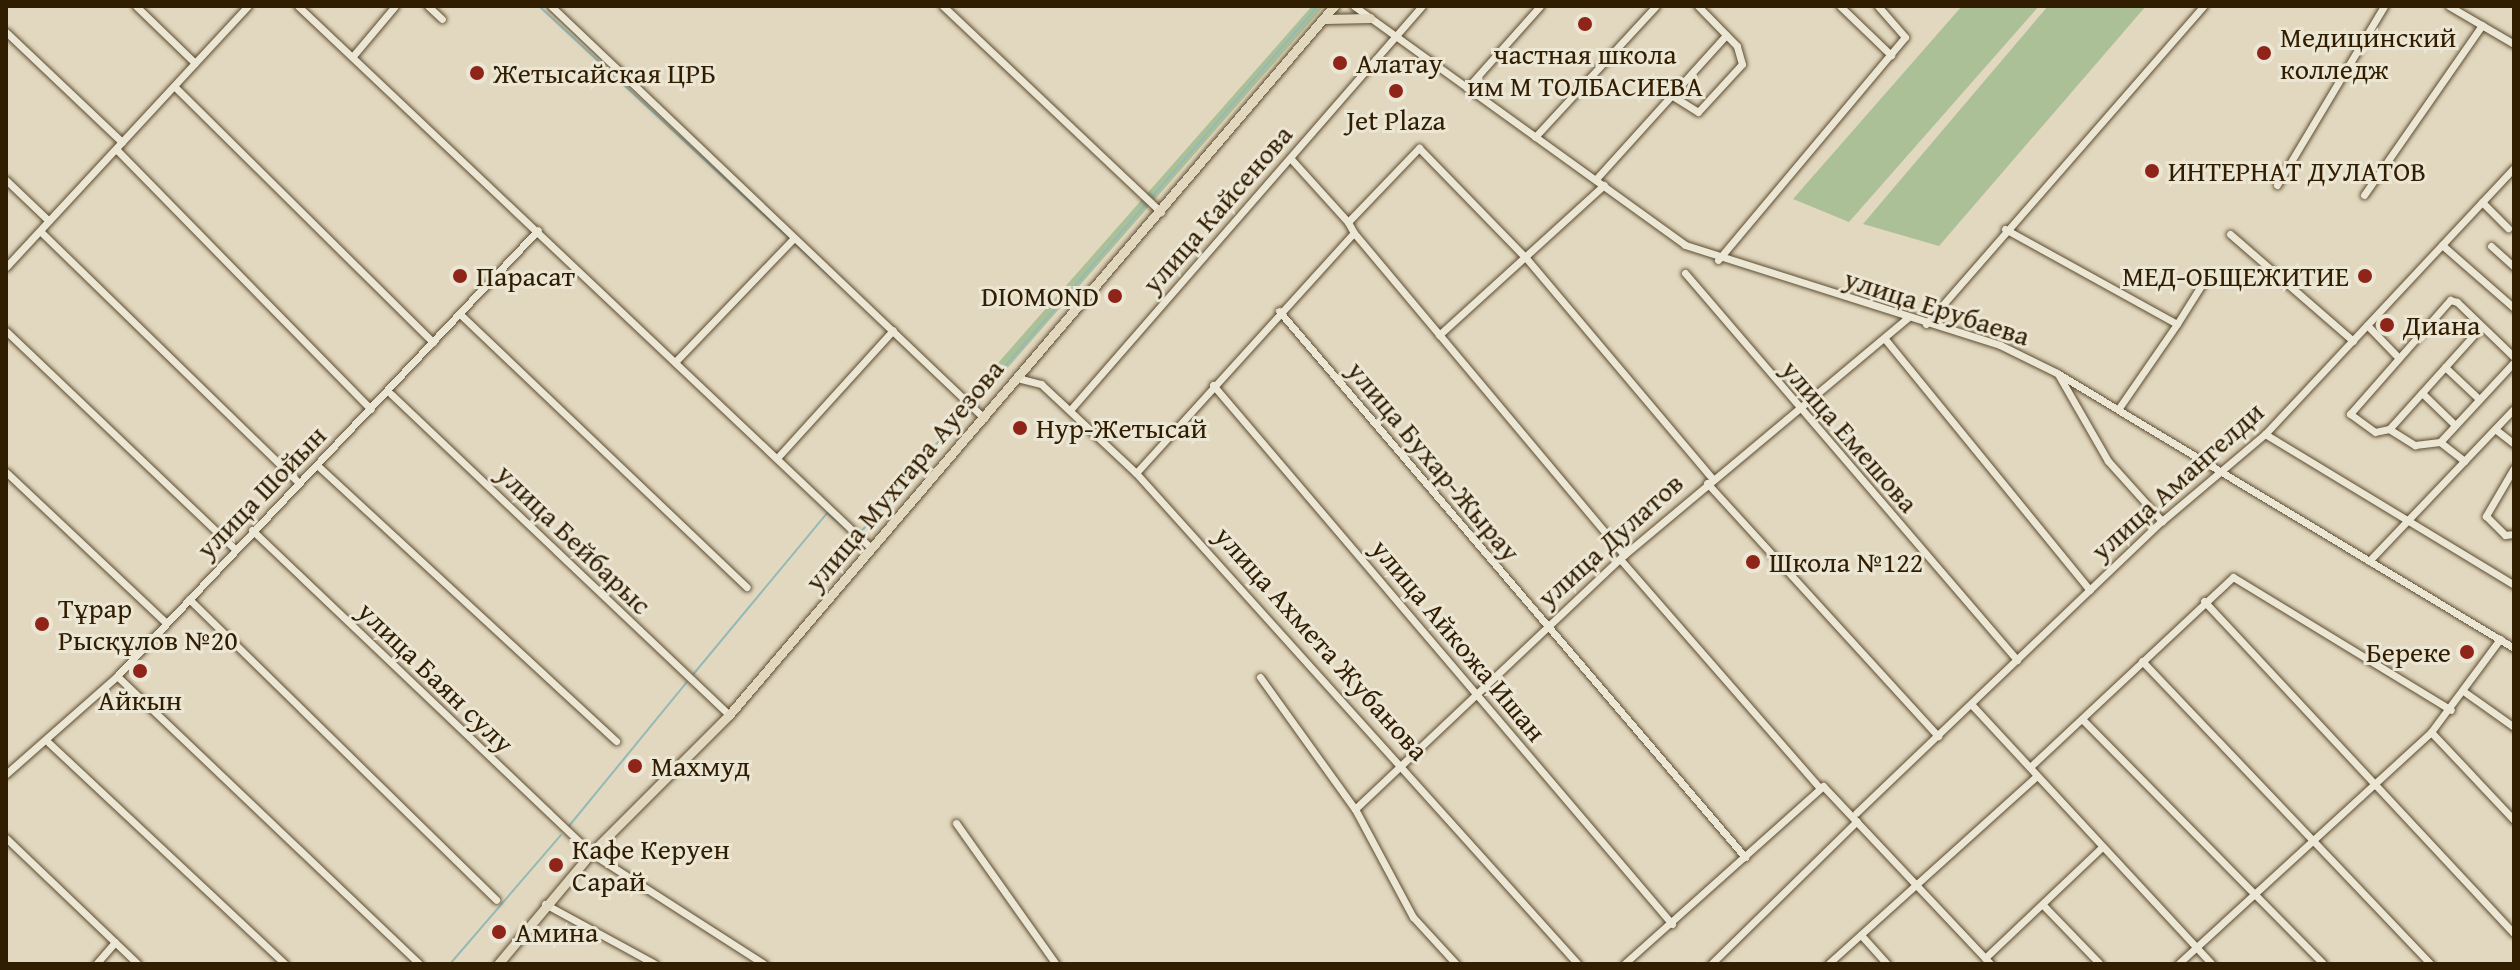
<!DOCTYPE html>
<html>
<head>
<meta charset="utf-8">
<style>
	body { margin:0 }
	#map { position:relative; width:2520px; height:970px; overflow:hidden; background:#e2d8bf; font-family:"Gentium Book Plus",serif }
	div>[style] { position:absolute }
	.green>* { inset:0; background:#acc097 }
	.stream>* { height:2px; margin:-1px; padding:0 1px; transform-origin:1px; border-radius:1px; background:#95b9b7 }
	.roads { filter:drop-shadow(0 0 2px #5d4c30) drop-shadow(0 0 2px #5d4c30) }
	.minor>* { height:7px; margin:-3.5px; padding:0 3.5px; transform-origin:3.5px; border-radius:3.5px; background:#ece6d5 }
	.major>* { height:9px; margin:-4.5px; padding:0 4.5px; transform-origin:4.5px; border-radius:4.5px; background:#e2d8bf }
	.dots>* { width:22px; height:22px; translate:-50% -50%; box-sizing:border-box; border:4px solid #ece6d5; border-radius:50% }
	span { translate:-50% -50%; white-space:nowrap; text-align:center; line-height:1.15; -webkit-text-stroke:6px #ece6d5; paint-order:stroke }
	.poi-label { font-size:28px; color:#311d00 }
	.left { translate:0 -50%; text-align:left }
	.right { translate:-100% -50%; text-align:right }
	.street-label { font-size:28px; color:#311d00 }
	.frame { position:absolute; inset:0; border:8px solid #311d00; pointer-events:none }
</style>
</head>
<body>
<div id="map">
	<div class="green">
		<i style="clip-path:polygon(1312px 6px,1323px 7px,977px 403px,969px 396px)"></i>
		<i style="clip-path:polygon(1962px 6px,2039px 6px,1849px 222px,1793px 199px)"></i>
		<i style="clip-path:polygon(2048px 6px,2146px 6px,1939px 246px,1863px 224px)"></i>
	</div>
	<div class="stream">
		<i style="left:539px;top:6px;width:341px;rotate:42.9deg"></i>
		<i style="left:794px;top:243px;width:57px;rotate:42.9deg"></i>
		<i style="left:974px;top:402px;width:522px;rotate:-49.04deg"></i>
		<i style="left:859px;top:534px;width:169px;rotate:-49.3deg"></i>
		<i style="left:691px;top:677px;width:213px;rotate:-50.3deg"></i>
		<i style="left:827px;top:513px;width:25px;rotate:40deg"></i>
		<i style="left:569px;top:826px;width:186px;rotate:-50.7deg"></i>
		<i style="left:450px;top:964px;width:170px;rotate:-49.3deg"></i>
	</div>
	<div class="roads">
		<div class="minor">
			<i style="left:136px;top:6px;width:82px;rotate:44deg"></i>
			<i style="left:298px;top:6px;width:789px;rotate:43.41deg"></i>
			<i style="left:428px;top:6px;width:19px;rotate:43deg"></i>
			<i style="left:551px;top:6px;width:598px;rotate:43.58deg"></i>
			<i style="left:943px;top:6px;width:300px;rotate:43.4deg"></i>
			<i style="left:1354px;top:6px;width:408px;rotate:35.8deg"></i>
			<i style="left:1685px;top:245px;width:330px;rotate:17.6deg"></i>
			<i style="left:2000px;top:345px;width:64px;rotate:26.2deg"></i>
			<i style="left:2057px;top:373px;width:533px;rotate:31.04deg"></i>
			<i style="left:1840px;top:6px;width:71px;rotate:43.9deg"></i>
			<i style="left:2449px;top:6px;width:75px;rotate:30.3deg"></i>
			<i style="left:6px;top:32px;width:160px;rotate:43.5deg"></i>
			<i style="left:353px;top:56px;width:65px;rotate:-50deg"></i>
			<i style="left:175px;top:87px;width:363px;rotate:44.7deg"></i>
			<i style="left:1467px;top:88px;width:110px;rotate:-48.3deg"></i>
			<i style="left:1671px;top:95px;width:32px;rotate:32deg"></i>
			<i style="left:1698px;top:112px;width:65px;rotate:-47.5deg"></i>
			<i style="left:1742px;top:64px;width:19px;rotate:-106deg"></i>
			<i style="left:1737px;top:46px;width:56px;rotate:-134.3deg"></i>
			<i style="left:1535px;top:137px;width:178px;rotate:-47.3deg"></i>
			<i style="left:116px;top:149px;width:364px;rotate:45.6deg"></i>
			<i style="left:1291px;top:159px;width:85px;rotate:47.9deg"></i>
			<i style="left:1596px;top:179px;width:194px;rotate:-47.9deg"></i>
			<i style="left:6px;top:180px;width:59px;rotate:43.6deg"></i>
			<i style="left:2277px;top:185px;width:209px;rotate:-59.1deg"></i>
			<i style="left:2364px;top:195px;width:207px;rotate:-55.2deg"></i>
			<i style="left:2482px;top:202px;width:37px;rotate:45deg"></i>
			<i style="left:2005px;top:229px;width:196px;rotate:28.9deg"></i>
			<i style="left:2177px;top:324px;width:102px;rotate:124.6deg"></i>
			<i style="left:40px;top:231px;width:361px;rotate:44.2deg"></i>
			<i style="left:1354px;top:233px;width:420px;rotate:50deg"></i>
			<i style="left:2230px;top:234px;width:163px;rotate:41deg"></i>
			<i style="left:2442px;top:245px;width:96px;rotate:41.2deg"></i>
			<i style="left:2491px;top:246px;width:31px;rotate:42deg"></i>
			<i style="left:1718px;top:260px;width:291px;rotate:-50deg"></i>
			<i style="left:1905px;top:37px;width:41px;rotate:-131.1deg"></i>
			<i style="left:6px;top:267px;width:356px;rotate:-47.2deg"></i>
			<i style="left:1685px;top:273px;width:510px;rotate:49.37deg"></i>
			<i style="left:1279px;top:311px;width:718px;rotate:49.52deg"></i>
			<i style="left:462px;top:316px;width:393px;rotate:43.6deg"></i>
			<i style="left:1926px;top:324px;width:422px;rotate:-48.9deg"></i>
			<i style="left:2177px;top:324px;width:51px;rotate:-57.9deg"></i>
			<i style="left:2367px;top:325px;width:42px;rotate:46deg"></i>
			<i style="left:2481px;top:327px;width:137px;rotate:132deg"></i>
			<i style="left:2389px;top:429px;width:14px;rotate:168deg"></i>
			<i style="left:2375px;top:432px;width:31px;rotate:-144deg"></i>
			<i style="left:2350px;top:414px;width:152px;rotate:-48.7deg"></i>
			<i style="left:2450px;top:300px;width:7px;rotate:16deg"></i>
			<i style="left:2457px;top:302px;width:79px;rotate:44deg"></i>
			<i style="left:6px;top:331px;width:315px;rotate:43.6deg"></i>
			<i style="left:1439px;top:335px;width:223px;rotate:-42.3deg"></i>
			<i style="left:1885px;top:339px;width:324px;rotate:50.8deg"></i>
			<i style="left:675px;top:362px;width:172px;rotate:-46.2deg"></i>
			<i style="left:2445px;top:367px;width:47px;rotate:43.3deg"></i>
			<i style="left:2058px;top:374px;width:100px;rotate:60.1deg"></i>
			<i style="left:2108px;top:461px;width:81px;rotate:48deg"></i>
			<i style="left:1017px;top:378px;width:25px;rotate:14deg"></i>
			<i style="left:1041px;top:384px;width:130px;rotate:43.1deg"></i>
			<i style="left:1136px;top:473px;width:661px;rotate:48.01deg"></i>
			<i style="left:1213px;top:385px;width:708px;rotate:49.58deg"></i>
			<i style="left:2422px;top:393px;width:46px;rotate:44.1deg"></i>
			<i style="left:391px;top:394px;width:466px;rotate:43.5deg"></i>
			<i style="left:1071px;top:409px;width:534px;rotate:-48.95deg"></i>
			<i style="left:2389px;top:429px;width:31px;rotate:32deg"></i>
			<i style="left:2415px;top:445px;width:25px;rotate:-7deg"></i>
			<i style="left:2440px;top:442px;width:31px;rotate:38deg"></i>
			<i style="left:2495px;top:429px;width:24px;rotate:38deg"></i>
			<i style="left:2265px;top:434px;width:291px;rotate:31.2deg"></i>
			<i style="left:2440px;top:442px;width:109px;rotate:-47.2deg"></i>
			<i style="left:778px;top:457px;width:171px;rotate:-47.8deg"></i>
			<i style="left:317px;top:465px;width:407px;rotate:42.7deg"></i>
			<i style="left:2514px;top:468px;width:56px;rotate:120.3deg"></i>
			<i style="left:2486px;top:516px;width:27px;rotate:45deg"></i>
			<i style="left:2505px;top:535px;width:9px;rotate:-6deg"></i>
			<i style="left:6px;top:472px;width:220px;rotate:43.3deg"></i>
			<i style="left:1136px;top:473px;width:324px;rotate:-47.8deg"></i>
			<i style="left:1354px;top:233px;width:13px;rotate:-119deg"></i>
			<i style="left:1348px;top:222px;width:103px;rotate:-46.2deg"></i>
			<i style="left:1419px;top:148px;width:153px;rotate:45.8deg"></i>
			<i style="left:1526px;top:258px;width:289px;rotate:49.8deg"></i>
			<i style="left:1707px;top:483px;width:343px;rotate:47.6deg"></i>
			<i style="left:252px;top:530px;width:468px;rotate:43.6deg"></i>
			<i style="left:591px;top:853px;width:206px;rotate:32.7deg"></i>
			<i style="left:1620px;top:559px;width:301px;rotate:48.9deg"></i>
			<i style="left:2369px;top:561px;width:210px;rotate:-46.4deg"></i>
			<i style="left:189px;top:599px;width:430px;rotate:44.4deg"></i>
			<i style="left:2204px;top:601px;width:454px;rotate:47deg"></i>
			<i style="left:2142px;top:661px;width:419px;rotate:46.4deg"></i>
			<i style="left:117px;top:676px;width:417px;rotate:43.6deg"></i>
			<i style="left:1260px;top:677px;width:163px;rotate:54.3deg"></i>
			<i style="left:1355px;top:809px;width:123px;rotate:61.8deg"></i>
			<i style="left:1413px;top:917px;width:64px;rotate:47.5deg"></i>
			<i style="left:2466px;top:693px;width:59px;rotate:35.3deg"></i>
			<i style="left:1971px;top:704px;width:355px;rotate:47.2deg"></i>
			<i style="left:2082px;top:719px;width:344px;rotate:45.4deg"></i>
			<i style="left:2431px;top:732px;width:121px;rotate:46.7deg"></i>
			<i style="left:49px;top:743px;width:323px;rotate:43.1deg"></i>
			<i style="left:2030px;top:767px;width:278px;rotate:-43.1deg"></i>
			<i style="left:2233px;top:577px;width:255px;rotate:31.4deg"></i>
			<i style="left:6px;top:774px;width:148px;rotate:-41.4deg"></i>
			<i style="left:117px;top:676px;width:613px;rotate:-46.65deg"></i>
			<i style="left:1355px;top:809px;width:370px;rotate:-43.4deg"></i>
			<i style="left:1624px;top:555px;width:369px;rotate:-39.9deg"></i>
			<i style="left:1856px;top:813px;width:423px;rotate:-43.7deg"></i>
			<i style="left:2162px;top:521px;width:135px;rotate:-40.2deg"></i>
			<i style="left:2265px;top:434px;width:364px;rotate:-46.9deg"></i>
			<i style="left:956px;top:823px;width:173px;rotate:54.7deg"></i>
			<i style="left:6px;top:838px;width:182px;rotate:43.7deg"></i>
			<i style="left:545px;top:904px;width:125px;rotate:28.6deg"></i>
			<i style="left:2043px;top:905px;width:82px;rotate:46deg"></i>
			<i style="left:1861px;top:935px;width:39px;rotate:48deg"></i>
			<i style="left:1985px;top:958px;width:161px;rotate:-43.5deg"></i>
			<i style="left:96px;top:964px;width:29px;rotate:-49deg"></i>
			<i style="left:1624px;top:964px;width:267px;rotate:-41.8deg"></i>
			<i style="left:1823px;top:786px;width:245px;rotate:46.7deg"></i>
			<i style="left:1711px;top:964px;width:204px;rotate:-44.4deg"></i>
			<i style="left:1828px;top:964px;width:281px;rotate:-42deg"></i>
			<i style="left:2178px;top:964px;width:343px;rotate:-42.5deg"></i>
			<i style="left:2431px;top:732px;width:116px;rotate:-53.4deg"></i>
		</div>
		<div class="major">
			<i style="left:1325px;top:19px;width:45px;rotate:-1.3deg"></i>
			<i style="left:498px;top:964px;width:145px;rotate:-50deg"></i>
			<i style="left:591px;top:853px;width:195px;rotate:-45deg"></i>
			<i style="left:729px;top:715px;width:932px;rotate:-49.53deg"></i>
		</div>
	</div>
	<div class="dots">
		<i style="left:1585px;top:24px;background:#8f2418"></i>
		<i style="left:2264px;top:53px;background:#8f2418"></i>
		<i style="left:1340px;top:63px;background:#8f2418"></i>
		<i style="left:477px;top:73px;background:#8f2418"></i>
		<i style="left:1396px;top:91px;background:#8f2418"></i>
		<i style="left:2152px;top:171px;background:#8f2418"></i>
		<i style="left:460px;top:276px;background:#8f2418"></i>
		<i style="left:2365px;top:276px;background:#8f2418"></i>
		<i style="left:1115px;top:296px;background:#8f2418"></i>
		<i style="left:2387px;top:325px;background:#8f2418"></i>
		<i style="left:1020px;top:428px;background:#8f2418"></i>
		<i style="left:1753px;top:562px;background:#8f2418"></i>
		<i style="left:42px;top:624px;background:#8f2418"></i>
		<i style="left:2467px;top:652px;background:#8f2418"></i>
		<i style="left:140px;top:671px;background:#8f2418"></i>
		<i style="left:635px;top:766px;background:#8f2418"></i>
		<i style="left:556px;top:865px;background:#8f2418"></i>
		<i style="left:499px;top:932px;background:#8f2418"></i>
	</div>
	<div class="poi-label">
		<span class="left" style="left:2280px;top:53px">Медицинский<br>колледж</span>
		<span style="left:1585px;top:70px">частная школа<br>им М ТОЛБАСИЕВА</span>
		<span class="left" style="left:1356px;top:63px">Алатау</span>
		<span class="left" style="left:493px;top:73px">Жетысайская ЦРБ</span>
		<span style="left:1396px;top:120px">Jet Plaza</span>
		<span class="left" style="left:2168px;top:171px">ИНТЕРНАТ ДУЛАТОВ</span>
		<span class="left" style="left:476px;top:276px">Парасат</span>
		<span class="right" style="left:2349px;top:276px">МЕД-ОБЩЕЖИТИЕ</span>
		<span class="right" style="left:1099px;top:296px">DIOMOND</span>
		<span class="left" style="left:2403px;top:325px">Диана</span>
		<span class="left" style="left:1036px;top:428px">Нур-Жетысай</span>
		<span class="left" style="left:1769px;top:562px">Школа №122</span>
		<span class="left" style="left:58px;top:624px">Тұрар<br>Рысқұлов №20</span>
		<span class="right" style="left:2451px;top:652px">Береке</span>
		<span style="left:140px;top:700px">Айкын</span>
		<span class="left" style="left:651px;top:766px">Махмуд</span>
		<span class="left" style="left:572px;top:865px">Кафе Керуен<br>Сарай</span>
		<span class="left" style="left:515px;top:932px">Амина</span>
	</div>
	<div class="street-label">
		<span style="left:1217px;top:209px;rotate:-49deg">улица Кайсенова</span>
		<span style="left:1937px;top:307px;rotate:18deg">улица Ерубаева</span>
		<span style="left:1850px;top:436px;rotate:49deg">улица Емешова</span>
		<span style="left:1434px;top:461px;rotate:50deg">улица Бухар-Жырау</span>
		<span style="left:904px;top:475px;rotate:-50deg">улица Мухтара Ауезова</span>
		<span style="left:2177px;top:481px;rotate:-42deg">улица Амангелди</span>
		<span style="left:261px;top:492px;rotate:-46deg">улица Шойын</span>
		<span style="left:574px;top:539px;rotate:44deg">улица Бейбарыс</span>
		<span style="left:1610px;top:540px;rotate:-42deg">улица Дулатов</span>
		<span style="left:1459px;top:640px;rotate:50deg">улица Айкожа Ишан</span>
		<span style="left:1322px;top:643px;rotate:48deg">улица Ахмета Жубанова</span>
		<span style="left:436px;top:677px;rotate:44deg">улица Баян сулу</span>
	</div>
	<div class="frame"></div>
</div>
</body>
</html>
